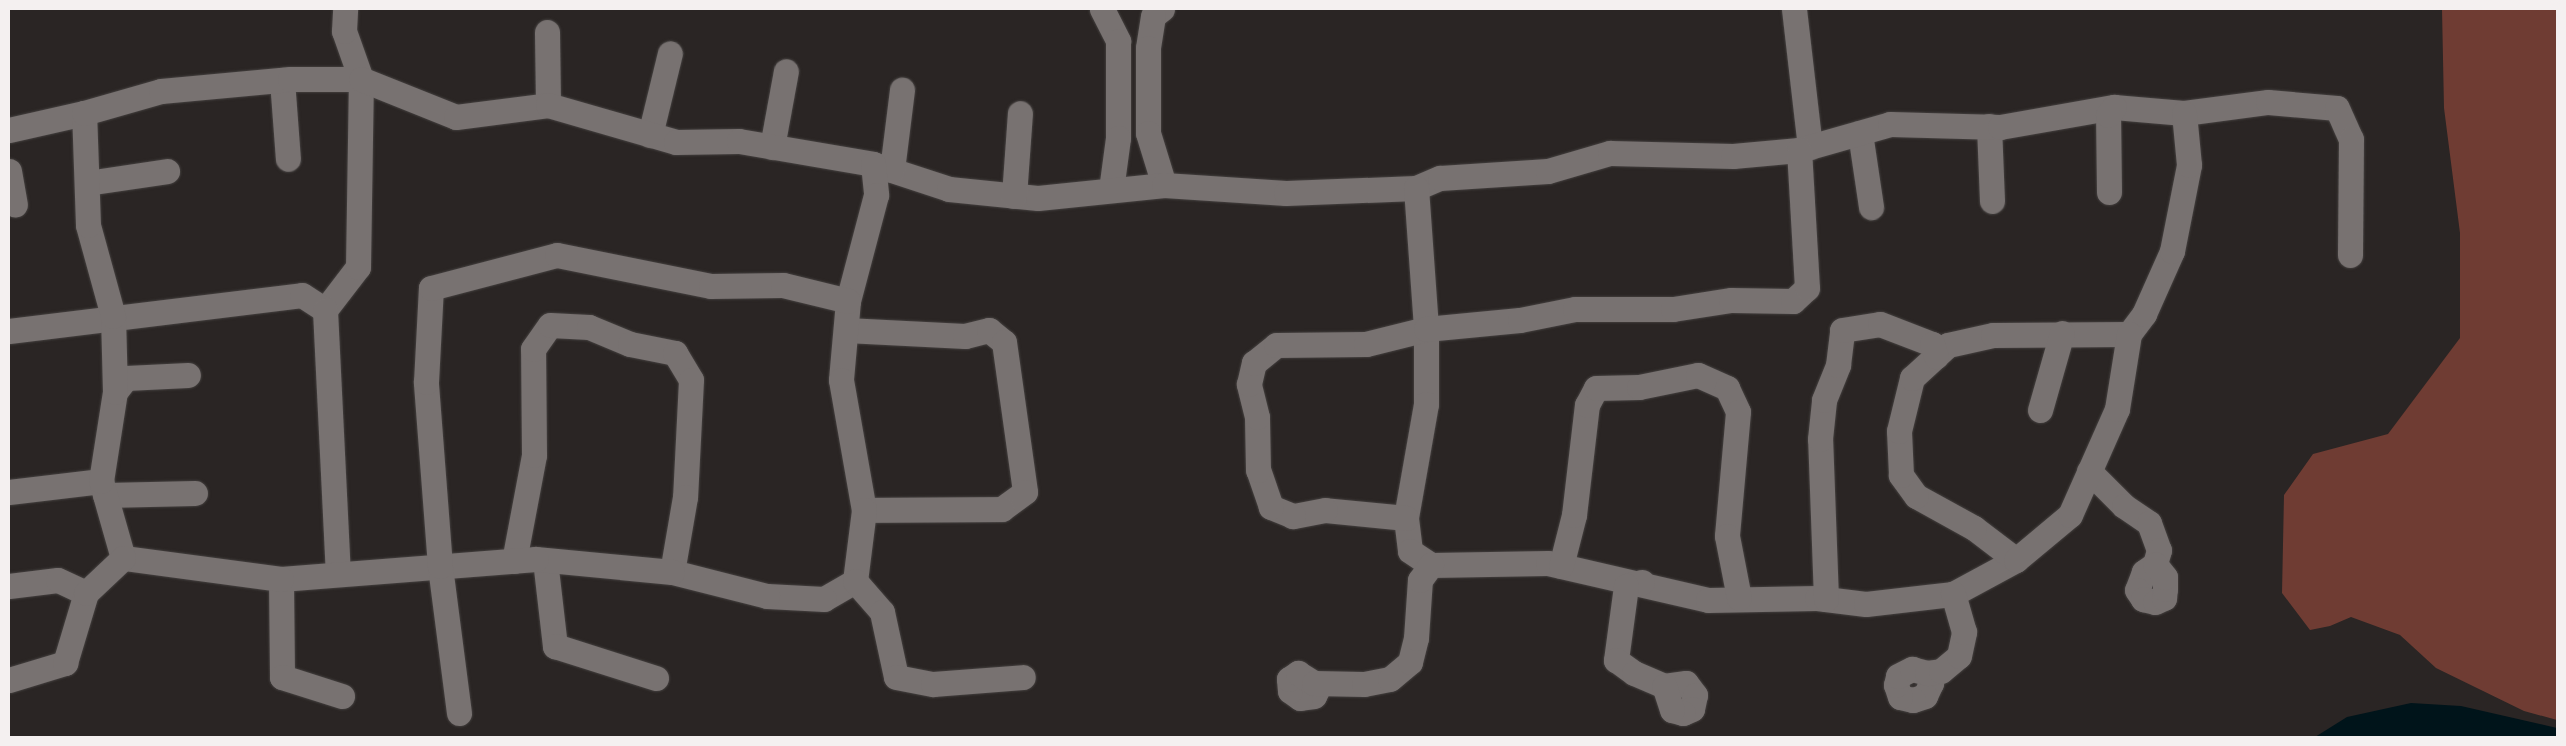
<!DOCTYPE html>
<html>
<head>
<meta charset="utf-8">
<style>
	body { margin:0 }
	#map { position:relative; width:2566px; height:746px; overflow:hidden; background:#2a2524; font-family:Manrope,sans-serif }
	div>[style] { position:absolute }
	.green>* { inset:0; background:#6f3c33 }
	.water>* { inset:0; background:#00141a }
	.roads { filter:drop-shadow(0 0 1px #44403f) drop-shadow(0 0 1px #44403f) }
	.minor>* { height:25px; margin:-12.5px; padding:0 12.5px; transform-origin:12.5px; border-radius:12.5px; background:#787271 }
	span { translate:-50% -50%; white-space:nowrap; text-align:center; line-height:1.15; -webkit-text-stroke:5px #201b1a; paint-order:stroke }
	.frame { position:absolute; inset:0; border:10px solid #f4f0f0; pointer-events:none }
</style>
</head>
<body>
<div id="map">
	<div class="green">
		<i style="clip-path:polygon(2442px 9px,2557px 9px,2557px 720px,2524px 711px,2436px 668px,2400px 635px,2351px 617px,2330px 626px,2310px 630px,2282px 593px,2284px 495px,2313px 454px,2388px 434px,2460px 338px,2460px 233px,2444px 108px)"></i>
	</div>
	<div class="water">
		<i style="clip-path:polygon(2411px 703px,2461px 706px,2557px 728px,2557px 737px,2315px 737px,2347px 717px)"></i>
	</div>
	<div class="roads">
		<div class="minor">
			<i style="left:1102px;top:9px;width:36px;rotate:63deg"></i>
			<i style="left:1118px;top:41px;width:97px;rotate:90deg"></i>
			<i style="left:1118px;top:138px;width:52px;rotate:97.7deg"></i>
			<i style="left:1162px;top:9px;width:11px;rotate:142deg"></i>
			<i style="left:1153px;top:16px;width:32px;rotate:99deg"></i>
			<i style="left:1148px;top:48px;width:85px;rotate:90deg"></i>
			<i style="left:1148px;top:133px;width:54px;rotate:72.9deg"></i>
			<i style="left:1794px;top:9px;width:139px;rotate:83.4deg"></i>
			<i style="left:547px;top:32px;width:73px;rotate:89.2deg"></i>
			<i style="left:282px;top:80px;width:79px;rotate:85.7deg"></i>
			<i style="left:1989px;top:126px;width:75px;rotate:87.7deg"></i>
			<i style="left:9px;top:130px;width:77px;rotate:-12.8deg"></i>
			<i style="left:1860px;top:133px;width:75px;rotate:81.5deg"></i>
			<i style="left:650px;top:135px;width:84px;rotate:-76.3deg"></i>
			<i style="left:772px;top:147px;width:77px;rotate:-79.6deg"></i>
			<i style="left:873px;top:164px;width:80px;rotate:18.2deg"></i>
			<i style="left:949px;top:189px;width:89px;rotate:5.8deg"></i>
			<i style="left:1038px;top:198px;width:127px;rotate:-5.9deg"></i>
			<i style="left:1164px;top:185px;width:122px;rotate:3.8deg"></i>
			<i style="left:1286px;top:193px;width:130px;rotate:-2.2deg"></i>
			<i style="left:1416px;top:188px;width:26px;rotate:-23deg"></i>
			<i style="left:1440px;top:178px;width:108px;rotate:-3.7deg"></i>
			<i style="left:1548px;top:171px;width:65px;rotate:-16.2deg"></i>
			<i style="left:1610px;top:153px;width:123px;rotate:1.4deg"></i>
			<i style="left:1733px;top:156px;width:66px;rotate:-5.2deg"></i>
			<i style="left:1799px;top:150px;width:95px;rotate:-15.9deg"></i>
			<i style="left:1890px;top:124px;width:110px;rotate:1.6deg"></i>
			<i style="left:2000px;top:127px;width:116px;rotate:-10deg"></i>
			<i style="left:2114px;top:107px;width:70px;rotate:4.9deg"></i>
			<i style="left:2184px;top:113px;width:85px;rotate:-7.5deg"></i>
			<i style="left:2268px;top:102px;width:69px;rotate:5deg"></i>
			<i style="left:2337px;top:108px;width:34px;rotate:66deg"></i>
			<i style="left:2351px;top:139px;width:116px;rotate:90.5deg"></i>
			<i style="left:892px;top:170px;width:81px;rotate:-82.9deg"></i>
			<i style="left:9px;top:171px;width:34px;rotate:80deg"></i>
			<i style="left:87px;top:183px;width:81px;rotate:-8.5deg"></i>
			<i style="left:1416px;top:188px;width:141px;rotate:85.9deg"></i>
			<i style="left:1426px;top:329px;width:75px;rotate:90deg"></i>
			<i style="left:1426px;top:404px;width:116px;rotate:100deg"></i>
			<i style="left:1406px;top:518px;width:33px;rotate:83deg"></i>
			<i style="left:1410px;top:551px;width:25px;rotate:34deg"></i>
			<i style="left:1431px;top:565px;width:117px;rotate:-1deg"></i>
			<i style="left:1548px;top:563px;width:164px;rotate:13deg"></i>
			<i style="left:1708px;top:600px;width:109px;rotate:-1.1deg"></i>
			<i style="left:1817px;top:598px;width:49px;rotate:7deg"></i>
			<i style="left:1866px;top:604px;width:88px;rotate:-6.6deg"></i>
			<i style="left:1953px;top:594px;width:72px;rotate:-28.4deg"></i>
			<i style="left:2016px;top:560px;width:53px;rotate:-142.7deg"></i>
			<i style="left:1974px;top:528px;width:66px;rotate:-151.1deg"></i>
			<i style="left:1916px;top:496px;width:26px;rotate:-126deg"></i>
			<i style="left:1901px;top:475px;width:44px;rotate:-92.6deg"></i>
			<i style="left:1899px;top:431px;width:55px;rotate:-76.2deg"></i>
			<i style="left:1912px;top:378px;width:49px;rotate:-42.5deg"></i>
			<i style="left:1948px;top:345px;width:46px;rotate:-12.5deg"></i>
			<i style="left:1993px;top:335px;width:136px;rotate:-0.4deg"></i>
			<i style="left:2129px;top:334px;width:25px;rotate:-53deg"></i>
			<i style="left:2144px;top:314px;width:69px;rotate:-66deg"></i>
			<i style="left:2172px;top:251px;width:88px;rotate:-78.8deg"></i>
			<i style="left:2189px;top:165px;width:52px;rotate:-95.5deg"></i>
			<i style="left:2109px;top:192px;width:77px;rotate:-90.7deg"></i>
			<i style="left:2108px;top:115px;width:10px;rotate:-53deg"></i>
			<i style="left:1014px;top:196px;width:83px;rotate:-85.9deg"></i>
			<i style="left:325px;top:310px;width:54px;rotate:-52.5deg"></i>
			<i style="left:358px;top:267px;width:188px;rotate:-89.1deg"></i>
			<i style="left:361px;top:79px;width:51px;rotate:-109.5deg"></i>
			<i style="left:344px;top:31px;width:22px;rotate:-87deg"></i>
			<i style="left:846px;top:330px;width:119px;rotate:2.9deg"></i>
			<i style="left:965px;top:336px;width:25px;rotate:-14deg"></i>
			<i style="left:989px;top:330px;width:19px;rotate:39deg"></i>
			<i style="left:1004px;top:342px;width:151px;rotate:82deg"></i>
			<i style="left:1025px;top:492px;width:29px;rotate:144deg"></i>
			<i style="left:1002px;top:509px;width:138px;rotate:179.6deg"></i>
			<i style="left:9px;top:331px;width:295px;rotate:-7deg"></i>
			<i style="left:302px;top:295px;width:27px;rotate:33deg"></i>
			<i style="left:325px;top:310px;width:264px;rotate:87.2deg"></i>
			<i style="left:115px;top:392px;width:18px;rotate:-52deg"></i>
			<i style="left:126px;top:378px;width:62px;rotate:-2.8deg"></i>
			<i style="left:2040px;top:410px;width:80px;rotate:-74.1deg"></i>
			<i style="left:2089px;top:471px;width:49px;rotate:45deg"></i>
			<i style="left:2124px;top:506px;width:30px;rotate:34deg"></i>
			<i style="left:2149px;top:523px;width:29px;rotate:70deg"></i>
			<i style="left:2159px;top:550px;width:15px;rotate:106deg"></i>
			<i style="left:2155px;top:564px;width:14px;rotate:144deg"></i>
			<i style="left:2144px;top:572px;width:19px;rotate:111deg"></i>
			<i style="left:2137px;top:590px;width:11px;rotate:56deg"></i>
			<i style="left:2143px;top:599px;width:12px;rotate:14deg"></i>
			<i style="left:2155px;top:602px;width:10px;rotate:-24deg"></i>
			<i style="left:2164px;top:598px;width:9px;rotate:-84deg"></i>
			<i style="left:2165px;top:589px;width:12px;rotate:-90deg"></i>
			<i style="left:2165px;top:577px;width:16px;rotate:-128deg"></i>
			<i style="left:9px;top:492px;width:93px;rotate:-6.8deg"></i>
			<i style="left:105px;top:495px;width:90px;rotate:-1.3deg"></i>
			<i style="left:1406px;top:518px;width:81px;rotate:-174.4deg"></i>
			<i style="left:1325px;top:510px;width:33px;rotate:169deg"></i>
			<i style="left:1293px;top:516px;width:24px;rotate:-158deg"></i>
			<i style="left:1271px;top:507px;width:39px;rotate:-109deg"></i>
			<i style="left:1258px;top:470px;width:53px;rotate:-91.1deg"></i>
			<i style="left:1257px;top:417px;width:34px;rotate:-104deg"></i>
			<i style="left:1249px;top:384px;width:22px;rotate:-77deg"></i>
			<i style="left:1254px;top:363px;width:28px;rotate:-39deg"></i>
			<i style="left:1276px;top:345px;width:90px;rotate:-0.6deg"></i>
			<i style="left:1366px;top:344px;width:62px;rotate:-14deg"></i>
			<i style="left:1426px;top:329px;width:94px;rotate:-5.5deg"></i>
			<i style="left:1520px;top:320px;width:56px;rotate:-11.3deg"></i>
			<i style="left:1575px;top:309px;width:98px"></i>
			<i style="left:1673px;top:309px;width:59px;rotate:-8.8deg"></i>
			<i style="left:1731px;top:300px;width:62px;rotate:0.9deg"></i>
			<i style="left:1793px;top:301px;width:19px;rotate:-43deg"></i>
			<i style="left:1807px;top:288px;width:138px;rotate:-93.3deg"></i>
			<i style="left:545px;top:560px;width:87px;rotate:83.4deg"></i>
			<i style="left:555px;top:646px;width:106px;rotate:17.6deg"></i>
			<i style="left:2016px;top:560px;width:70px;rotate:-39.8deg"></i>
			<i style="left:2070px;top:515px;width:116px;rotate:-66.1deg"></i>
			<i style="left:2117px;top:409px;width:76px;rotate:-80.9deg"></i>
			<i style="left:514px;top:561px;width:108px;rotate:-79.3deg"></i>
			<i style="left:534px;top:455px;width:106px;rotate:-90.5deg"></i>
			<i style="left:533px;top:349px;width:29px;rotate:-55deg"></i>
			<i style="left:550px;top:325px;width:39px;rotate:3deg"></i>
			<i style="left:589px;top:327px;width:44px;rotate:22.5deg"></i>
			<i style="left:630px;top:344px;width:46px;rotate:11.3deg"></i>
			<i style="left:675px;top:353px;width:31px;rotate:59deg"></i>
			<i style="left:691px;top:380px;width:117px;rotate:92.9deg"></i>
			<i style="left:685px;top:497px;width:76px;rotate:99.8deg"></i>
			<i style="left:1561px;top:566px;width:53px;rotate:-75.7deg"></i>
			<i style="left:1574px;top:515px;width:111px;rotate:-83.3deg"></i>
			<i style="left:1587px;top:405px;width:19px;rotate:-62deg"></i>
			<i style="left:1596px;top:388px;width:43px;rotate:-1.3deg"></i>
			<i style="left:1639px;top:387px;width:60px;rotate:-11.5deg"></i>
			<i style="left:1698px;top:375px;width:32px;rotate:24deg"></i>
			<i style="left:1727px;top:388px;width:26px;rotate:65deg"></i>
			<i style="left:1738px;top:412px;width:124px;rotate:95.1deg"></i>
			<i style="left:1727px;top:536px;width:63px;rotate:79deg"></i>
			<i style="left:281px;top:579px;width:98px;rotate:89.4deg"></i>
			<i style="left:282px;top:677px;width:63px;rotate:17.6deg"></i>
			<i style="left:855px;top:581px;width:36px;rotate:150deg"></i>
			<i style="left:824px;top:599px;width:57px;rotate:-177deg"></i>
			<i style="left:767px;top:596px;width:98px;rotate:-165.8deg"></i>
			<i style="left:672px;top:572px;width:137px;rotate:-174.5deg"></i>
			<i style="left:536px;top:559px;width:256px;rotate:175.5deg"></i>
			<i style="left:281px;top:579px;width:159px;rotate:-172.4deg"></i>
			<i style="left:123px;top:558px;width:80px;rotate:-105.9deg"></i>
			<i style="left:101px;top:481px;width:90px;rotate:-81.1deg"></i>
			<i style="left:115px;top:392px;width:76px;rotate:-91.5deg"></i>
			<i style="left:113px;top:316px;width:94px;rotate:-105.4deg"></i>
			<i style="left:88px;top:225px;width:112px;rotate:-92deg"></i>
			<i style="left:84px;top:113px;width:80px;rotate:-15.9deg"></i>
			<i style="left:161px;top:91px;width:130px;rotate:-5.3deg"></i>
			<i style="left:290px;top:79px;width:71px"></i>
			<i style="left:361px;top:79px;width:102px;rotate:21.8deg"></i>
			<i style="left:456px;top:117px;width:93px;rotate:-7.4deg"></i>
			<i style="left:548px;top:105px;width:133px;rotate:16.1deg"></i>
			<i style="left:676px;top:142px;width:63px;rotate:-0.9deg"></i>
			<i style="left:739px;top:141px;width:136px;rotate:9.7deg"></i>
			<i style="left:873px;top:164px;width:31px;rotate:84deg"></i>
			<i style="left:876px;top:195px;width:110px;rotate:104.8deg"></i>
			<i style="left:848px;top:301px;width:79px;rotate:95.1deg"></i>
			<i style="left:841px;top:380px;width:132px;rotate:80deg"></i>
			<i style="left:864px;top:510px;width:72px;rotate:97.2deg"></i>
			<i style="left:855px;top:581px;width:41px;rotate:48.9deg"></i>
			<i style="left:882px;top:612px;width:66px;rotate:77.8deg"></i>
			<i style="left:896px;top:677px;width:38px;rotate:11deg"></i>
			<i style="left:933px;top:684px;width:90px;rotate:-4.4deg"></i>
			<i style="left:1642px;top:582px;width:16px;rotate:166deg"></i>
			<i style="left:1626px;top:586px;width:75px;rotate:97.7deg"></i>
			<i style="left:1616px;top:660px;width:22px;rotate:36deg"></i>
			<i style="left:1634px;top:673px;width:33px;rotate:23deg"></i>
			<i style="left:1664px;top:686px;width:22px;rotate:-8deg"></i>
			<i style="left:1686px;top:683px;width:15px;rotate:53deg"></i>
			<i style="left:1695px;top:695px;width:14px;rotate:102deg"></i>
			<i style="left:1692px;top:709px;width:10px;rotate:156deg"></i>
			<i style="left:1683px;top:713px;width:11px;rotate:-165deg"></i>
			<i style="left:1672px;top:710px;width:25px;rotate:-108deg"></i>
			<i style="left:9px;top:586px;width:49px;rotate:-7deg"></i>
			<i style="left:58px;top:580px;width:31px;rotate:25deg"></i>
			<i style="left:1826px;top:599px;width:160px;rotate:-92.1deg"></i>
			<i style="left:1820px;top:439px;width:39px;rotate:-84deg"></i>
			<i style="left:1824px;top:400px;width:38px;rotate:-68deg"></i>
			<i style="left:1838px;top:365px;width:35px;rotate:-83deg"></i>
			<i style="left:1842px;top:330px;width:38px;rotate:-9deg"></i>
			<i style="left:1880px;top:324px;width:56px;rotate:21deg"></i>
			<i style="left:1932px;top:344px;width:13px;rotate:72deg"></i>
			<i style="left:1927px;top:673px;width:11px;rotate:68deg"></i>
			<i style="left:1931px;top:683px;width:14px;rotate:115deg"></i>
			<i style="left:1925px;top:696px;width:13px;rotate:162deg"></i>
			<i style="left:1913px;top:700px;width:13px;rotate:-167deg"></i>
			<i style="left:1900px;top:697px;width:13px;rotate:-108deg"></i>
			<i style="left:1896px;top:685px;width:9px;rotate:-77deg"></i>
			<i style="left:1898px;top:676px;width:16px;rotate:-27deg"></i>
			<i style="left:1912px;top:669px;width:16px;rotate:15deg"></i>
			<i style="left:1927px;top:673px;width:14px;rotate:-8deg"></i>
			<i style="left:1941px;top:671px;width:23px;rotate:-40deg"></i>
			<i style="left:1959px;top:656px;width:25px;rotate:-78deg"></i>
			<i style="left:1964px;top:632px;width:40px;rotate:-106deg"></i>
			<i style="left:9px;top:680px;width:59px;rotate:-16.9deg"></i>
			<i style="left:65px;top:663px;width:73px;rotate:-73.3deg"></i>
			<i style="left:86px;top:593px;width:51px;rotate:-43.4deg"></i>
			<i style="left:1320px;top:684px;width:13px;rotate:117deg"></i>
			<i style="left:1314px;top:696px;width:14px;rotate:172deg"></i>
			<i style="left:1300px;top:698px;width:12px;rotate:-145deg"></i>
			<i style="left:1290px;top:691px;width:12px;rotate:-95deg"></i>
			<i style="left:1289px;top:679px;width:11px;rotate:-34deg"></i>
			<i style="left:1298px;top:673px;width:19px;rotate:32deg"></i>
			<i style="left:1314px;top:683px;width:50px;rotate:1.1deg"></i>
			<i style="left:1364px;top:684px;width:26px;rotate:-11deg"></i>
			<i style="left:1390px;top:679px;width:26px;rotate:-40deg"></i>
			<i style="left:1410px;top:662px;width:25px;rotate:-76deg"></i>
			<i style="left:1416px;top:638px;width:58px;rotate:-86.1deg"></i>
			<i style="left:1420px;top:580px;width:19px;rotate:-54deg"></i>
			<i style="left:459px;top:713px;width:148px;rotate:-97.4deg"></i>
			<i style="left:440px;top:566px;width:185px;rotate:-94.4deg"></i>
			<i style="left:426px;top:382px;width:94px;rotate:-87deg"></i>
			<i style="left:431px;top:288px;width:130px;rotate:-14.7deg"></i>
			<i style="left:557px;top:255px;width:157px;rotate:11.4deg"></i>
			<i style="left:711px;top:286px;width:72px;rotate:-0.8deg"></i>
			<i style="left:783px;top:285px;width:67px;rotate:13.8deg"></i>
		</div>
	</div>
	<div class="frame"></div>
</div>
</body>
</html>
